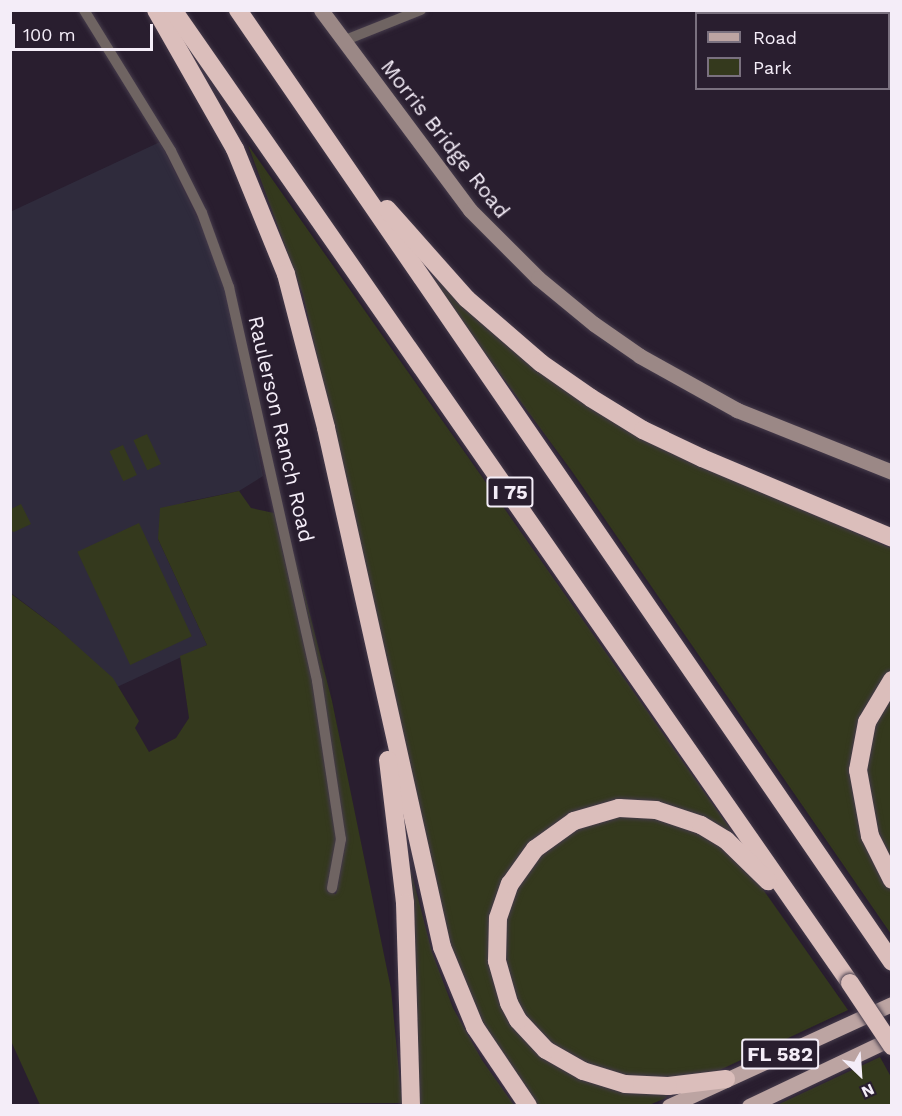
<!DOCTYPE html>
<html>
<head>
<meta charset="utf-8">
<style>
	body { margin:0 }
	#map { position:relative; width:902px; height:1116px; overflow:hidden; background:#291e2f; font-family:"Work Sans",sans-serif }
	div>[style] { position:absolute }
	.education>* { inset:0; background:#2f2b3c }
	.green>* { inset:0; background:#34391d; transform-origin:0 0 }
	.roads { filter:drop-shadow(0 0 2px #453b4b) drop-shadow(0 0 2px #453b4b) }
	.street>* { height:10px; margin:-5px; padding:0 5px; transform-origin:5px; border-radius:5px; background:#6f6462 }
	.secondary>* { height:15px; margin:-7.5px; padding:0 7.5px; transform-origin:7.5px; border-radius:7.5px; background:#9b8886 }
	.primary>* { height:15px; margin:-7.5px; padding:0 7.5px; transform-origin:7.5px; border-radius:7.5px; background:#bca4a2 }
	.highway>* { height:18px; margin:-9px; padding:0 9px; transform-origin:9px; border-radius:9px; background:#dbbebb }
	.bridges { filter:drop-shadow(0 0 2px #453b4b) drop-shadow(0 0 2px #453b4b) }
	.highway-bridge>* { height:18px; margin:-9px; padding:0 9px; transform-origin:9px; border-radius:9px; background:#dbbebb }
	span { translate:-50% -50%; white-space:nowrap; text-align:center; line-height:1.15; -webkit-text-stroke:5px #291e2f; paint-order:stroke }
	.shield-label span { padding:2px 4px; background:#291e2f; border:2px solid; border-radius:4px; -webkit-text-stroke-width:0 }
	.shield-label { font-size:20px; color:#f4edf8; font-weight:700 }
	.street-label { font-size:21px; color:#f4edf8 }
	.frame { position:absolute; inset:0; border:12px solid #f4edf8; pointer-events:none }
	.legend { position:absolute; left:695px; top:12px; width:195px; height:78px; box-sizing:border-box; background:#291e2f; border:2px solid #7a717f; margin:0; padding:8px 10px; list-style:none; font-size:18px; color:#f4edf8 }
	.legend li { display:flex; align-items:center; gap:12px; height:30px }
	.legend b { width:30px; border:2px solid #7a717f }
	.north { position:absolute; left:830px; top:1044px; width:60px; height:60px; -webkit-text-stroke:4px #291e2f; paint-order:stroke; rotate:155deg; font-size:16px; font-weight:700; line-height:24px; text-align:center; color:#f4edf8 }
	.north::after { content:''; display:block; margin:auto; width:21px; height:27px; background:#f4edf8; clip-path:polygon(50% 0,100% 100%,50% 72%,0 100%) }
	.scale { position:absolute; left:12px; top:24px; width:141px; height:27px; box-sizing:border-box; border:3px solid #f4edf8; border-top:0; padding-left:8px; font-size:18px; line-height:21px; white-space:nowrap; color:#f4edf8; -webkit-text-stroke:4px #291e2f; paint-order:stroke }
</style>
</head>
<body>
<div id="map">
	<div class="education">
		<i style="clip-path:polygon(160px 142px,205px 234px,231px 308px,263px 476px,239px 491px,185px 502px,158px 539px,207px 645px,117px 687px,57px 628px,11px 593px,10px 212px)"></i>
	</div>
	<div class="green">
		<i style="clip-path:polygon(248px 145px,736px 837px,732px 840px,633px 804px,528px 850px,492px 947px,538px 1048px,669px 1090px,666px 1098px,649px 1105px,536px 1105px,491px 1043px,452px 951px,303px 295px)"></i>
		<i style="clip-path:polygon(434px 275px,694px 463px,891px 548px,891px 675px,860px 729px,886px 881px,891px 889px,891px 934px,571px 470px,456px 314px,432px 277px)"></i>
		<i style="left:147px;top:434px;width:33px;height:15px;rotate:65deg"></i>
		<i style="left:123px;top:445px;width:33px;height:15px;rotate:65deg"></i>
		<i style="clip-path:polygon(239px 491px,251px 508px,274px 513px,312px 681px,336px 839px,327px 891px,336px 894px,346px 841px,322px 680px,294px 552px,332px 701px,391px 989px,402px 1103px,40px 1105px,11px 1041px,10px 593px,57px 628px,113px 678px,139px 721px,135px 728px,149px 752px,176px 738px,189px 718px,180px 656px,207px 645px,158px 539px,160px 508px)"></i>
		<i style="clip-path:polygon(21px 504px,31px 524px,14px 532px,11px 531px,11px 509px)"></i>
		<i style="left:139px;top:523px;width:125px;height:68px;rotate:65deg"></i>
		<i style="clip-path:polygon(891px 688px,891px 865px,873px 829px,865px 753px,882px 701px)"></i>
		<i style="clip-path:polygon(613px 814px,667px 817px,738px 854px,848px 1010px,707px 1076px,614px 1079px,538px 1037px,503px 975px,507px 902px,549px 842px)"></i>
		<i style="clip-path:polygon(404px 844px,432px 952px,453px 1008px,482px 1060px,514px 1105px,415px 1105px)"></i>
		<i style="clip-path:polygon(880px 1057px,891px 1077px,891px 1105px,777px 1105px)"></i>
	</div>
	<div class="roads">
		<div class="street">
			<i style="left:84px;top:10px;width:166px;rotate:58.3deg"></i>
			<i style="left:171px;top:151px;width:69px;rotate:63.4deg"></i>
			<i style="left:202px;top:213px;width:79px;rotate:70deg"></i>
			<i style="left:229px;top:287px;width:404px;rotate:77.4deg"></i>
			<i style="left:317px;top:681px;width:160px;rotate:81.4deg"></i>
			<i style="left:341px;top:839px;width:50px;rotate:100.4deg"></i>
			<i style="left:343px;top:41px;width:84px;rotate:-21.7deg"></i>
		</div>
		<div class="secondary">
			<i style="left:321px;top:10px;width:249px;rotate:53.3deg"></i>
			<i style="left:470px;top:210px;width:96px;rotate:45deg"></i>
			<i style="left:538px;top:278px;width:72px;rotate:39.4deg"></i>
			<i style="left:594px;top:324px;width:56px;rotate:34.8deg"></i>
			<i style="left:640px;top:356px;width:111px;rotate:29.1deg"></i>
			<i style="left:737px;top:410px;width:167px;rotate:21.8deg"></i>
			<i style="left:863px;top:10px;width:4px;rotate:76deg"></i>
			<i style="left:888px;top:65px;width:8px;rotate:60deg"></i>
		</div>
		<div class="primary">
			<i style="left:669px;top:1106px;width:245px;rotate:-24.6deg"></i>
			<i style="left:749px;top:1106px;width:158px;rotate:-25.4deg"></i>
		</div>
		<div class="highway">
			<i style="left:156px;top:10px;width:160px;rotate:60.4deg"></i>
			<i style="left:235px;top:149px;width:135px;rotate:67.8deg"></i>
			<i style="left:286px;top:274px;width:159px;rotate:75.4deg"></i>
			<i style="left:326px;top:428px;width:532px;rotate:77.4deg"></i>
			<i style="left:442px;top:947px;width:87px;rotate:67.6deg"></i>
			<i style="left:475px;top:1027px;width:95px;rotate:56.1deg"></i>
			<i style="left:173px;top:10px;width:1185px;rotate:55.17deg"></i>
			<i style="left:238px;top:10px;width:1155px;rotate:55.51deg"></i>
			<i style="left:387px;top:209px;width:120px;rotate:48.4deg"></i>
			<i style="left:467px;top:299px;width:98px;rotate:40.9deg"></i>
			<i style="left:541px;top:363px;width:61px;rotate:35deg"></i>
			<i style="left:591px;top:398px;width:61px;rotate:31.6deg"></i>
			<i style="left:643px;top:430px;width:65px;rotate:25.4deg"></i>
			<i style="left:702px;top:458px;width:206px;rotate:22.8deg"></i>
			<i style="left:892px;top:680px;width:49px;rotate:120.8deg"></i>
			<i style="left:867px;top:722px;width:49px;rotate:100.6deg"></i>
			<i style="left:858px;top:770px;width:67px;rotate:79.7deg"></i>
			<i style="left:870px;top:836px;width:49px;rotate:63.4deg"></i>
			<i style="left:388px;top:760px;width:144px;rotate:83.2deg"></i>
			<i style="left:405px;top:903px;width:203px;rotate:88.3deg"></i>
			<i style="left:726px;top:1079px;width:58px;rotate:173.1deg"></i>
			<i style="left:668px;top:1086px;width:43px;rotate:-177.3deg"></i>
			<i style="left:625px;top:1084px;width:44px;rotate:-162.8deg"></i>
			<i style="left:583px;top:1071px;width:43px;rotate:-150.4deg"></i>
			<i style="left:546px;top:1050px;width:41px;rotate:-133deg"></i>
			<i style="left:518px;top:1020px;width:19px;rotate:-118deg"></i>
			<i style="left:509px;top:1003px;width:44px;rotate:-105.9deg"></i>
			<i style="left:497px;top:961px;width:43px;rotate:-88.7deg"></i>
			<i style="left:498px;top:918px;width:36px;rotate:-71deg"></i>
			<i style="left:510px;top:884px;width:43px;rotate:-54.5deg"></i>
			<i style="left:535px;top:849px;width:48px;rotate:-35.7deg"></i>
			<i style="left:574px;top:821px;width:47px;rotate:-16.1deg"></i>
			<i style="left:619px;top:808px;width:37px;rotate:3deg"></i>
			<i style="left:656px;top:810px;width:47px;rotate:18.4deg"></i>
			<i style="left:701px;top:825px;width:29px;rotate:31deg"></i>
			<i style="left:726px;top:840px;width:59px;rotate:44.3deg"></i>
		</div>
	</div>
	<div class="bridges">
		<div class="highway-bridge">
			<i style="left:850px;top:983px;width:76px;rotate:56.3deg"></i>
		</div>
	</div>
	<div class="shield-label">
		<span style="left:510px;top:492px">I 75</span>
		<span style="left:780px;top:1054px">FL 582</span>
	</div>
	<div class="street-label">
		<span style="left:445px;top:139px;rotate:52deg">Morris Bridge Road</span>
		<span style="left:281px;top:429px;rotate:77deg">Raulerson Ranch Road</span>
	</div>
	<div class="frame"></div>
	<ul class="legend">
	<li><b style="height:8px;background:#bca4a2"></b>Road</li>
	<li><b style="height:16px;background:#34391d"></b>Park</li>
	</ul>
	<div class="north">N</div>
	<div class="scale">100 m</div>
</div>
</body>
</html>
